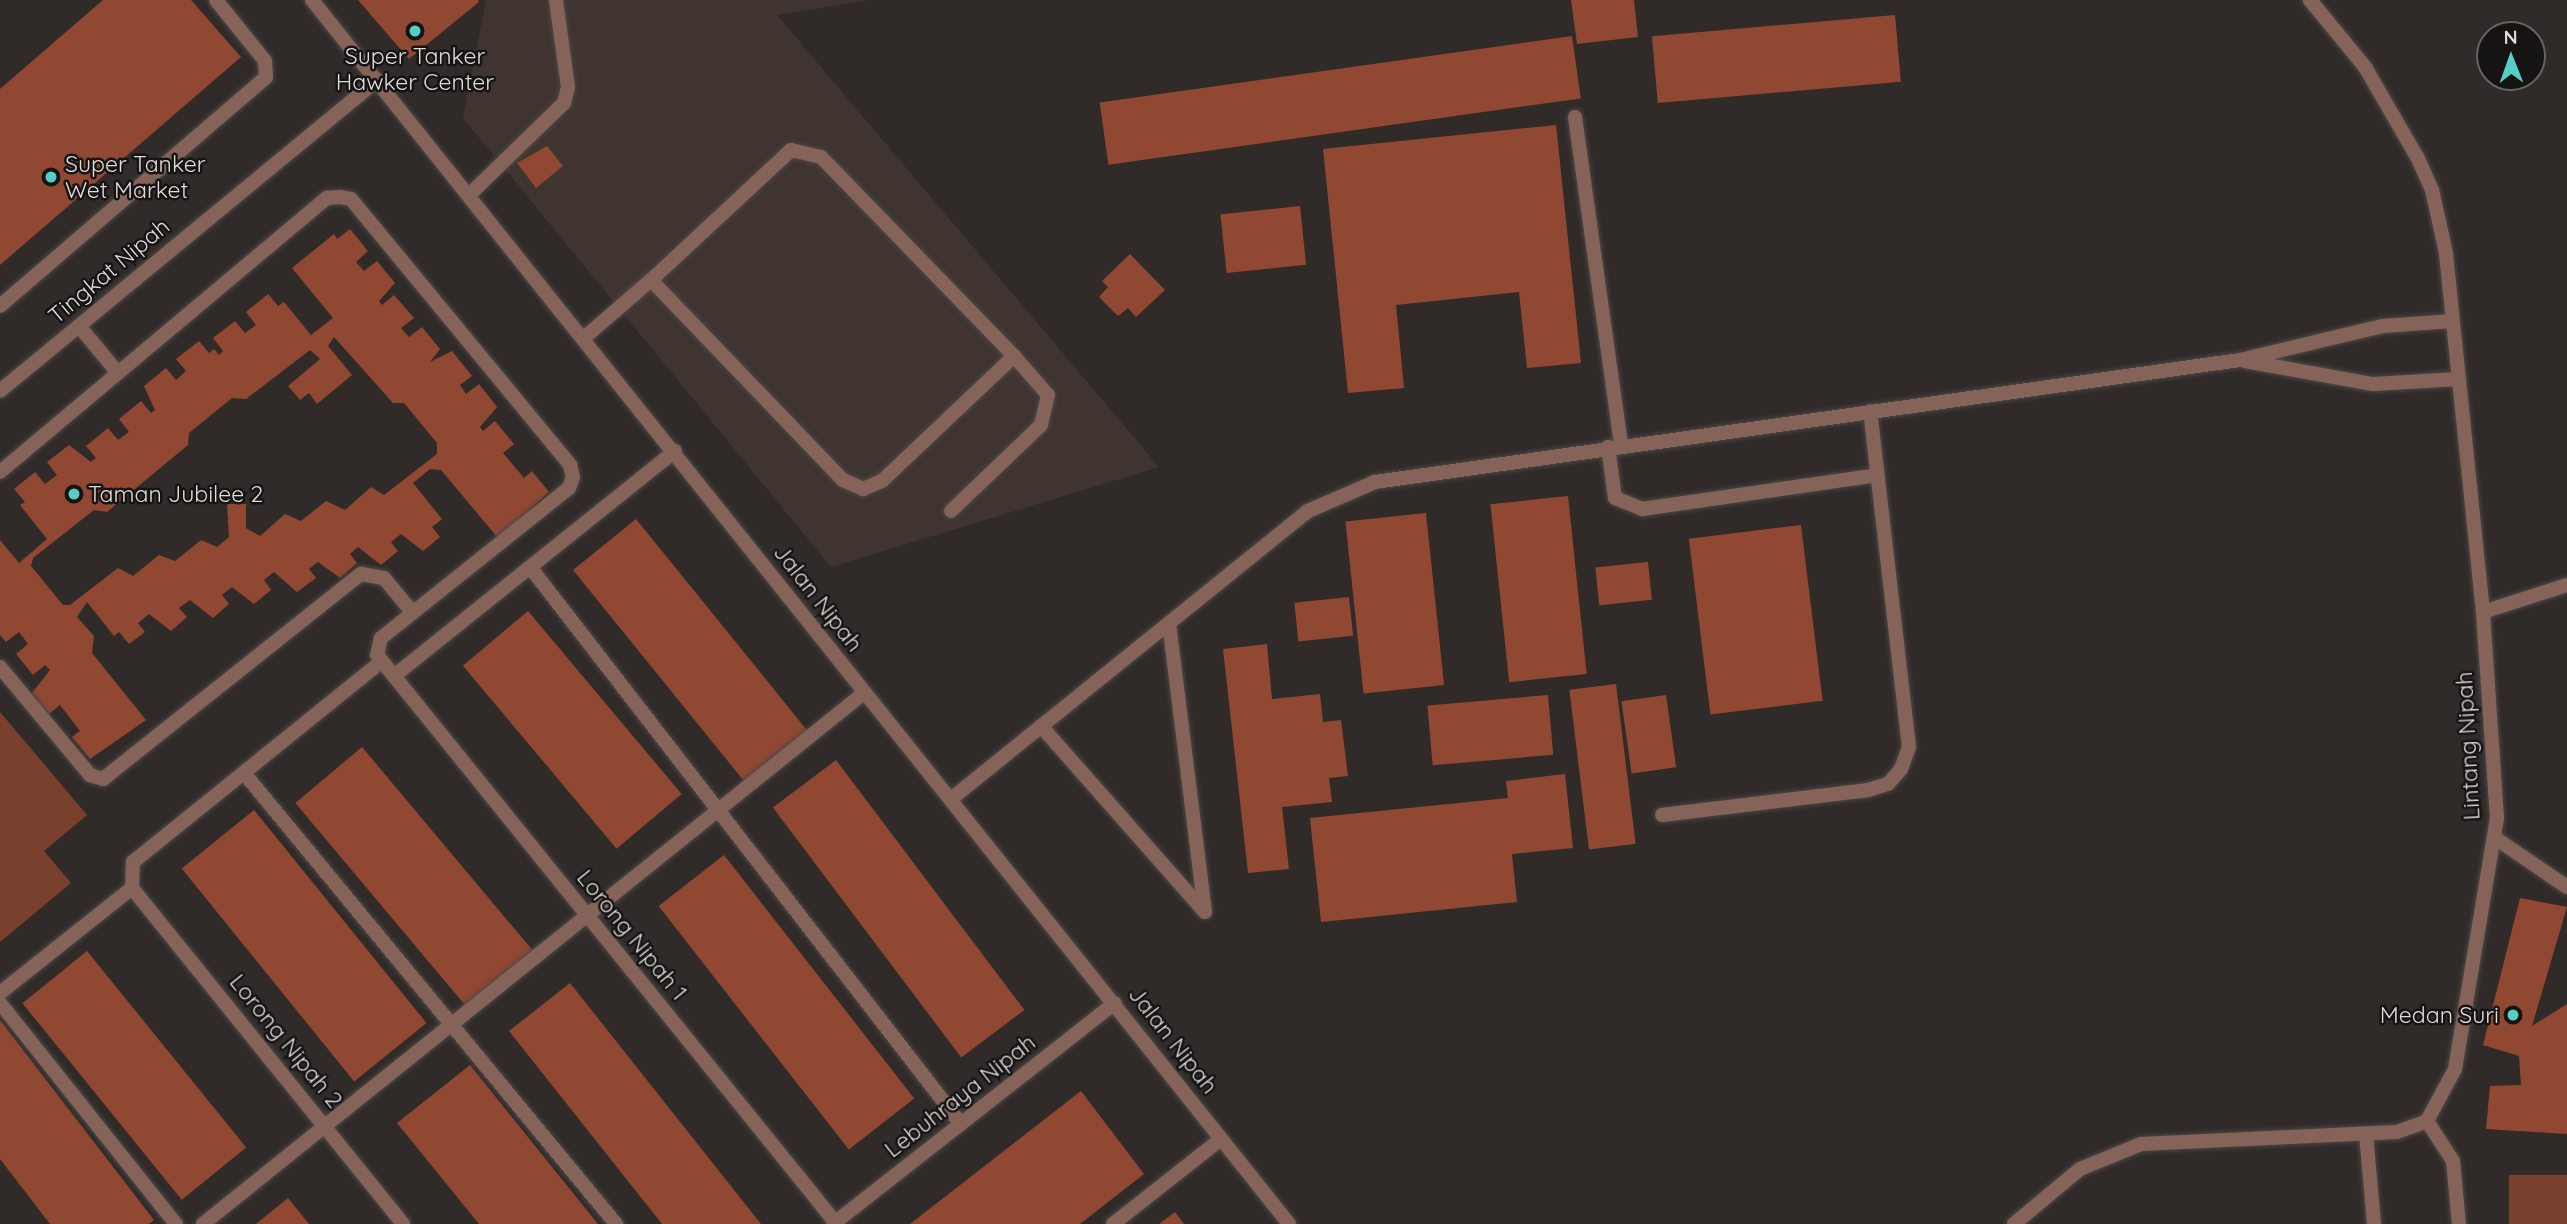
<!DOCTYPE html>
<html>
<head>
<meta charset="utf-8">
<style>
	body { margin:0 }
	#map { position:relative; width:2567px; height:1224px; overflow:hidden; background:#302b29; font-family:Quicksand,sans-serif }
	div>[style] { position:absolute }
	.built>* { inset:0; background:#3f3430 }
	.green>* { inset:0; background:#79402e; transform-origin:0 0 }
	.building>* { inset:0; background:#904832; transform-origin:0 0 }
	.roads { filter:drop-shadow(0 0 2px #4c4745) drop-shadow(0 0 2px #4c4745) }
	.lane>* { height:14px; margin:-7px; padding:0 7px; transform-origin:7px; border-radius:7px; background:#856359 }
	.street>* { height:14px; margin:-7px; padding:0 7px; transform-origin:7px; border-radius:7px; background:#856359 }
	.dots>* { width:19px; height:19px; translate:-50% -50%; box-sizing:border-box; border:4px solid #161413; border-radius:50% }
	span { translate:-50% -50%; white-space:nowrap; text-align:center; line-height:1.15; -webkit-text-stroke:5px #161413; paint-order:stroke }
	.poi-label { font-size:23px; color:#dfdbda }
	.left { translate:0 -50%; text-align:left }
	.right { translate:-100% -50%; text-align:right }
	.street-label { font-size:23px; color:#dfdbda }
	.north { position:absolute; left:2476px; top:21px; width:70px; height:70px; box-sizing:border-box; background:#161413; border:2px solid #666463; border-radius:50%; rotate:359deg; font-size:19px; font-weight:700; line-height:28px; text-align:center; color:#dfdbda }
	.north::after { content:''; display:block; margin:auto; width:24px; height:32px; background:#55cec4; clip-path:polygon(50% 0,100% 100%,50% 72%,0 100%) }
</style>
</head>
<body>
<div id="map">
	<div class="built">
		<i style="clip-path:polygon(486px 0,869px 0,777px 15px,1159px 467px,831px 567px,463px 118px)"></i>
	</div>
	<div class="green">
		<i style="clip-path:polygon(0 712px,87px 815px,44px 851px,71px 883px,0 942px)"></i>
		<i style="left:2509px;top:1175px;width:58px;height:49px"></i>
	</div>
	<div class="building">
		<i style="clip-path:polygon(103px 0,191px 0,241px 57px,0 265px,0 89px)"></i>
		<i style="clip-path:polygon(358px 0,478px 0,479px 2px,409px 59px)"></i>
		<i style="clip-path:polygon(1571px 0,1634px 0,1638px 37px,1577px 44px)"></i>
		<i style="left:1895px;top:15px;width:67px;height:244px;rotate:85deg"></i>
		<i style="left:1572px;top:36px;width:63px;height:477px;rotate:82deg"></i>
		<i style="clip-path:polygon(1556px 125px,1581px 363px,1527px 368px,1519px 292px,1396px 305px,1404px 388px,1348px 393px,1323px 149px)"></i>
		<i style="clip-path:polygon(547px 146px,563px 166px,536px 188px,517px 163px)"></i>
		<i style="left:1300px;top:206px;width:59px;height:80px;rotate:84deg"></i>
		<i style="clip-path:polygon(evenodd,350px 229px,368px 251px,356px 262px,364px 271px,377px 261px,395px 283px,379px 301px,382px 305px,394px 295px,414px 318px,401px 328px,409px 337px,422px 327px,440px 349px,430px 362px,452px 351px,472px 376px,460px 385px,466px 394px,479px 384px,497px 407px,480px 427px,483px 431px,495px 421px,514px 444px,503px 453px,524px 478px,532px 471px,549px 492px,498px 538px,441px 470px,430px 469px,413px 483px,442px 519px,432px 527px,440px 537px,423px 551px,401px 534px,391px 542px,398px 551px,381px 565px,358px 547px,350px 554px,357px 563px,340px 578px,318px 562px,309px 569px,316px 578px,297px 592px,274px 572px,264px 580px,271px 590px,254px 604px,232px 587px,222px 595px,229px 604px,213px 618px,190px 600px,179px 608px,187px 617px,171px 631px,149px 614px,138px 623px,145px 632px,129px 644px,119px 632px,114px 636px,87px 602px,77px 617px,94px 636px,92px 653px,146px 720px,90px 759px,72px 737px,80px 731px,60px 705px,49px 714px,32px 693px,50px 670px,45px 665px,33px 675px,16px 654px,28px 644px,19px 632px,6px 642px,0 635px,0 540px,19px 563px,47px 539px,20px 505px,25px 502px,14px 489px,35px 472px,45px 484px,57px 475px,47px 462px,69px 445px,91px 462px,96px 458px,86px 446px,108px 428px,118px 440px,129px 432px,119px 419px,141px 401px,151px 413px,155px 410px,144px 386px,166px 368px,176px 380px,186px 371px,176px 359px,199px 341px,209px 353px,214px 349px,219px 355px,223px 351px,213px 338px,235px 321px,245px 333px,256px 325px,246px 312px,268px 294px,278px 306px,284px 302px,311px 335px,333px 318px,292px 268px,334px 234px,337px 239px,350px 229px,334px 337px,393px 403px,404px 403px,437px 443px,437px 454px,384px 495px,371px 487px,345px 510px,326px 501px,301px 521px,285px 514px,260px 536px,246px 528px,246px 504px,227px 504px,229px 537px,217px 547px,201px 540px,175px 561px,159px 555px,133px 576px,118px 568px,70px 605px,63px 605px,31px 566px,33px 558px,94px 510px,107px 512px,188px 445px,189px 433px,232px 398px,246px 399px,310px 350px,320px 359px,288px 386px,300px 400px,309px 393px,317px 404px,352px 375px,328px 346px,334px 337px)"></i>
		<i style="clip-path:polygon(1130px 254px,1165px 290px,1136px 317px,1128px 308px,1118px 316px,1099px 297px,1108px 287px,1102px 281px)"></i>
		<i style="left:1568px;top:496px;width:179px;height:78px;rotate:84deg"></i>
		<i style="left:1426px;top:513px;width:173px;height:81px;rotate:84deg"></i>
		<i style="left:636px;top:519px;width:274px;height:81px;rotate:51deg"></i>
		<i style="left:1801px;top:525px;width:177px;height:113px;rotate:83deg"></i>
		<i style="left:1648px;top:562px;width:38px;height:53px;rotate:84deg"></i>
		<i style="left:1349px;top:597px;width:39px;height:55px;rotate:84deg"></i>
		<i style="left:528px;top:611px;width:239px;height:85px;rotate:50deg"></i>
		<i style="clip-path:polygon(1267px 644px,1272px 699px,1320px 694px,1323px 722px,1341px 720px,1348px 776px,1329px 778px,1332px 802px,1282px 807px,1289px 869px,1248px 873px,1223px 649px)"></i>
		<i style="left:1616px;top:684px;width:161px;height:47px;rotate:83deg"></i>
		<i style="left:1548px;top:695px;width:60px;height:121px;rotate:85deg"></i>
		<i style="left:1666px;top:695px;width:73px;height:45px;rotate:82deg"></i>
		<i style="left:362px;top:747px;width:270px;height:87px;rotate:50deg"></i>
		<i style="left:836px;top:760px;width:313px;height:79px;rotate:53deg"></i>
		<i style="clip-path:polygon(1565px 774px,1573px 848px,1512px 854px,1517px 902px,1321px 922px,1310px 818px,1508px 798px,1506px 781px)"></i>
		<i style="left:254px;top:810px;width:274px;height:93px;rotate:51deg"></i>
		<i style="left:724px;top:855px;width:309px;height:83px;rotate:52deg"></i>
		<i style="clip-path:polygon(2520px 898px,2567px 907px,2532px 1026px,2567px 1004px,2567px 1134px,2486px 1129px,2490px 1086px,2521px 1085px,2519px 1056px,2483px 1045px)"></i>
		<i style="left:87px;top:951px;width:253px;height:83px;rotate:51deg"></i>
		<i style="clip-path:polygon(570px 983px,761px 1224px,662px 1224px,509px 1031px)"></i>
		<i style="clip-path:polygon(0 1020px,154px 1220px,149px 1224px,50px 1224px,0 1159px)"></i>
		<i style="clip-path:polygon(470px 1065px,598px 1224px,479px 1224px,397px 1123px)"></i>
		<i style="clip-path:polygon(1081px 1091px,1144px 1174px,1080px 1224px,910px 1224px)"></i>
		<i style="clip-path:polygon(288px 1198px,309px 1224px,256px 1224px)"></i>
		<i style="clip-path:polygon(1175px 1212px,1184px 1224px,1159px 1224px)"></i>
	</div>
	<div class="roads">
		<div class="lane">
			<i style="left:1575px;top:117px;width:331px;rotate:82deg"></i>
			<i style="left:469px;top:195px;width:132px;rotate:-44.1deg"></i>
			<i style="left:564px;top:103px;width:16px;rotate:-76deg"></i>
			<i style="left:568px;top:87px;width:88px;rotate:-97.9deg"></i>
			<i style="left:0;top:306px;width:351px;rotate:-40.7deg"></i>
			<i style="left:266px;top:77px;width:16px;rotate:-94deg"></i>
			<i style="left:265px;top:61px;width:78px;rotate:-128.8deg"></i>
			<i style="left:79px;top:326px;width:61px;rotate:50.3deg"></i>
			<i style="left:584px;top:338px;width:89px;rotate:-40.9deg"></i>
			<i style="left:2245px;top:361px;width:130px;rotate:10.2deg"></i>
			<i style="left:2373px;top:384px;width:86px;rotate:-3.3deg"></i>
			<i style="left:1608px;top:447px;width:51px;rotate:82.2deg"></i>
			<i style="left:1615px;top:498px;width:29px;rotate:22deg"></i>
			<i style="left:1642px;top:509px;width:238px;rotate:-8.2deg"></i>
			<i style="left:0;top:472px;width:427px;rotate:-40deg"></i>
			<i style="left:327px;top:198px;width:13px;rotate:-4deg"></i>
			<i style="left:340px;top:197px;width:11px;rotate:10deg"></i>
			<i style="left:351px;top:199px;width:345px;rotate:50.5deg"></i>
			<i style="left:570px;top:465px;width:12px;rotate:76deg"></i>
			<i style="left:573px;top:477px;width:12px;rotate:110deg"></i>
			<i style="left:569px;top:488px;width:241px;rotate:141.4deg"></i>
			<i style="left:381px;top:638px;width:17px;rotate:103deg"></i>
			<i style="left:377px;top:655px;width:27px;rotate:51deg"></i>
			<i style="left:394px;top:676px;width:360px;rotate:-38.7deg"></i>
			<i style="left:951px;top:511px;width:124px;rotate:-43.7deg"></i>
			<i style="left:1041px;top:425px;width:31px;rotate:-77deg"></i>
			<i style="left:1048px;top:395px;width:52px;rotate:-131.1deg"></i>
			<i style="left:1014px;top:356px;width:277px;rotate:-134.1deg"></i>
			<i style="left:821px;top:157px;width:31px;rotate:-167deg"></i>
			<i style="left:791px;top:150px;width:191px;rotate:137.1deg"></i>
			<i style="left:651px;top:280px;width:277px;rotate:46.2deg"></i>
			<i style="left:843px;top:480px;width:22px;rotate:24deg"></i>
			<i style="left:863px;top:489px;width:21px;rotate:-23deg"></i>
			<i style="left:882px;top:481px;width:182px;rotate:-43.4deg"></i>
			<i style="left:530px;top:567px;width:704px;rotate:52.27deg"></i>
			<i style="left:1169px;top:623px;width:291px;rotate:82.9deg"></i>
			<i style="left:0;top:667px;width:141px;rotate:50.2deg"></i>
			<i style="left:90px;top:775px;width:14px;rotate:17deg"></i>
			<i style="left:103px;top:779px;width:330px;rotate:-38.5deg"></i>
			<i style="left:361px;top:574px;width:23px;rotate:10deg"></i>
			<i style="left:384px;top:578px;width:45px;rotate:50.4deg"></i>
			<i style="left:1041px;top:726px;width:248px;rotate:48.6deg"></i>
			<i style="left:244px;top:773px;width:585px;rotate:50.48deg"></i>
			<i style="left:951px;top:799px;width:459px;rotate:-38.9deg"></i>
			<i style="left:1308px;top:511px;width:73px;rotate:-23.4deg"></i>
			<i style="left:1375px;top:482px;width:874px;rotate:-8.03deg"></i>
			<i style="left:2240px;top:360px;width:147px;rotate:-13.4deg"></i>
			<i style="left:2383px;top:326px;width:70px;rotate:-4.1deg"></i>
			<i style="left:1662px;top:815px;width:208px;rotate:-6.9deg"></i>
			<i style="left:1868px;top:790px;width:21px;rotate:-17deg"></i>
			<i style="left:1888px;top:784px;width:20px;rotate:-49deg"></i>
			<i style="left:1901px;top:769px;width:23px;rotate:-70deg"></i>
			<i style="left:1909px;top:747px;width:338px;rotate:-96.6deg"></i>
			<i style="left:2495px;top:838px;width:87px;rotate:34.2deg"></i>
			<i style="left:0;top:993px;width:169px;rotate:-38.5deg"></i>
			<i style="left:132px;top:888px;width:26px;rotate:-88deg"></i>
			<i style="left:133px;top:862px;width:320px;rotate:-38.9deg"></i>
			<i style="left:0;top:1003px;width:283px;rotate:51.5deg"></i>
			<i style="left:2427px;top:1121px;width:48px;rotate:57deg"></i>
			<i style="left:2453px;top:1161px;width:63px;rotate:84.6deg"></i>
			<i style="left:203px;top:1224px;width:848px;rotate:-38.78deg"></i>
			<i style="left:1113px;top:1224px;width:137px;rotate:-38.2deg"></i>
		</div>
		<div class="street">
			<i style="left:312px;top:0;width:1566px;rotate:51.4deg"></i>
			<i style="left:0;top:391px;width:489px;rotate:-39.5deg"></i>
			<i style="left:2483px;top:612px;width:88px;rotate:-17.8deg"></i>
			<i style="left:394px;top:676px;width:702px;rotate:51.07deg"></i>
			<i style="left:132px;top:888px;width:432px;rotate:51.1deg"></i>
			<i style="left:2366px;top:1134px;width:90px;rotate:84.9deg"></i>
			<i style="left:833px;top:1224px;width:358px;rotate:-38.1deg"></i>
			<i style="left:2014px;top:1224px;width:86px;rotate:-39.8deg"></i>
			<i style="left:2080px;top:1169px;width:66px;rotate:-22.3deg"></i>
			<i style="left:2141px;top:1144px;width:256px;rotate:-2.7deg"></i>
			<i style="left:2397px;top:1132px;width:32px;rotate:-20deg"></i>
			<i style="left:2427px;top:1121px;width:59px;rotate:-61.7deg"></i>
			<i style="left:2455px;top:1069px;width:254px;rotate:-80.5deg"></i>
			<i style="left:2497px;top:818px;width:206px;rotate:-93.9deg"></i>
			<i style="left:2483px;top:612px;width:361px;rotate:-95.9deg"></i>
			<i style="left:2446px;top:253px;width:65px;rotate:-102.5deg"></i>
			<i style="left:2432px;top:190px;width:36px;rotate:-114deg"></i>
			<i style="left:2417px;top:157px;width:104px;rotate:-120deg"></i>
			<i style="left:2365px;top:67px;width:87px;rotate:-129.4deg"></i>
		</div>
	</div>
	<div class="dots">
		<i style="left:415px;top:31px;background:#55cec4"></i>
		<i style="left:51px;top:177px;background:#55cec4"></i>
		<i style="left:74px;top:494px;background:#55cec4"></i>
		<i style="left:2513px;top:1015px;background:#55cec4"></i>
	</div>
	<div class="poi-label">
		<span style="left:415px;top:69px">Super Tanker<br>Hawker Center</span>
		<span class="left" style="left:65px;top:177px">Super Tanker<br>Wet Market</span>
		<span class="left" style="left:88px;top:494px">Taman Jubilee 2</span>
		<span class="right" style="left:2499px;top:1015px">Medan Suri</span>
	</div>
	<div class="street-label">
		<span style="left:109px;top:271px;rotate:-40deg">Tingkat Nipah</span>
		<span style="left:818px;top:598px;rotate:52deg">Jalan Nipah</span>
		<span style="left:2468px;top:746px;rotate:-93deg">Lintang Nipah</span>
		<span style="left:632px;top:935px;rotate:51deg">Lorong Nipah 1</span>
		<span style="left:1173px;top:1040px;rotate:52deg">Jalan Nipah</span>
		<span style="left:286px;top:1041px;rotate:51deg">Lorong Nipah 2</span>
		<span style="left:960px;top:1096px;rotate:-38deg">Lebuhraya Nipah</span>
	</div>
	<div class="north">N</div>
</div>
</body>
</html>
